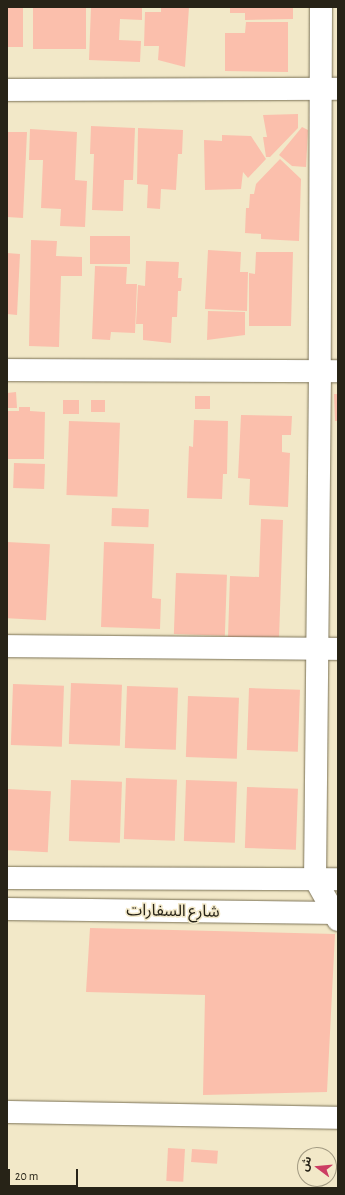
<!DOCTYPE html>
<html>
<head>
<meta charset="utf-8">
<style>
	body { margin:0 }
	#map { position:relative; width:345px; height:1195px; overflow:hidden; background:#f2e8c8; font-family:"Alegreya Sans","Noto Sans Arabic",sans-serif }
	div>[style] { position:absolute }
	.building>* { inset:0; background:#fbbfac; transform-origin:0 0 }
	.roads { filter:drop-shadow(0 0 1px #7a7155) drop-shadow(0 0 1px #7a7155) }
	.minor>* { height:22px; margin:-11px; padding:0 11px; transform-origin:11px; border-radius:11px; background:#fff }
	span { translate:-50% -50%; white-space:nowrap; text-align:center; line-height:1.15; -webkit-text-stroke:3px #f2e8c8; paint-order:stroke }
	.street-label { font-size:16px; color:#272317 }
	.frame { position:absolute; inset:0; border:8px solid #272317; pointer-events:none }
	.north { position:absolute; left:297px; top:1147px; width:40px; height:40px; box-sizing:border-box; background:#f2e8c8; border:1px solid #a19981; border-radius:50%; rotate:286deg; font-size:11px; font-weight:700; line-height:16px; text-align:center; color:#272317 }
	.north::after { content:''; display:block; margin:auto; width:14px; height:18px; background:#cc3d63; clip-path:polygon(50% 0,100% 100%,50% 72%,0 100%) }
	.scale { position:absolute; left:8px; top:1169px; width:70px; height:18px; box-sizing:border-box; border:2px solid #272317; border-top:0; padding-left:5px; font-size:12px; line-height:14px; white-space:nowrap; color:#272317; -webkit-text-stroke:3px #f2e8c8; paint-order:stroke }
</style>
</head>
<body>
<div id="map">
	<div class="building">
		<i style="left:7px;top:7px;width:16px;height:40px"></i>
		<i style="left:33px;top:7px;width:53px;height:42px"></i>
		<i style="clip-path:polygon(91px 7px,142px 7px,142px 20px,120px 19px,119px 40px,141px 41px,140px 62px,89px 60px)"></i>
		<i style="clip-path:polygon(161px 7px,189px 7px,185px 67px,158px 60px,159px 46px,144px 46px,145px 12px,161px 12px)"></i>
		<i style="clip-path:polygon(230px 7px,293px 7px,293px 19px,245px 20px,245px 13px,230px 13px)"></i>
		<i style="clip-path:polygon(246px 22px,288px 22px,288px 72px,225px 71px,225px 33px,245px 33px)"></i>
		<i style="clip-path:polygon(298px 114px,298px 128px,270px 157px,266px 157px,263px 137px,267px 137px,263px 115px)"></i>
		<i style="clip-path:polygon(91px 126px,135px 128px,133px 180px,124px 180px,123px 211px,92px 210px,94px 154px,90px 154px)"></i>
		<i style="clip-path:polygon(302px 127px,308px 130px,306px 167px,292px 166px,279px 155px)"></i>
		<i style="clip-path:polygon(138px 128px,183px 130px,182px 154px,178px 154px,176px 190px,161px 189px,160px 209px,147px 208px,148px 185px,137px 184px)"></i>
		<i style="clip-path:polygon(30px 129px,77px 132px,75px 180px,87px 181px,85px 227px,60px 226px,61px 209px,41px 208px,43px 160px,29px 160px)"></i>
		<i style="clip-path:polygon(7px 132px,27px 132px,23px 218px,7px 217px)"></i>
		<i style="clip-path:polygon(222px 135px,251px 136px,266px 159px,248px 178px,243px 172px,241px 189px,205px 190px,204px 140px,222px 141px)"></i>
		<i style="clip-path:polygon(280px 159px,301px 179px,299px 241px,261px 239px,261px 234px,245px 233px,246px 208px,249px 208px,250px 194px,254px 194px,256px 184px)"></i>
		<i style="left:90px;top:236px;width:40px;height:28px"></i>
		<i style="clip-path:polygon(31px 240px,57px 241px,56px 256px,82px 257px,82px 276px,61px 276px,59px 347px,29px 346px)"></i>
		<i style="clip-path:polygon(208px 250px,241px 252px,240px 272px,248px 272px,247px 311px,205px 309px)"></i>
		<i style="clip-path:polygon(256px 252px,293px 252px,291px 326px,249px 326px,249px 273px,255px 274px)"></i>
		<i style="clip-path:polygon(7px 253px,20px 254px,17px 315px,7px 314px)"></i>
		<i style="clip-path:polygon(146px 261px,179px 262px,178px 278px,182px 278px,181px 291px,178px 291px,177px 317px,172px 317px,171px 343px,143px 340px,143px 324px,136px 324px,138px 285px,145px 286px)"></i>
		<i style="clip-path:polygon(95px 266px,127px 267px,126px 284px,137px 284px,135px 333px,111px 332px,110px 340px,92px 339px)"></i>
		<i style="clip-path:polygon(208px 311px,245px 312px,245px 335px,207px 340px)"></i>
		<i style="clip-path:polygon(16px 392px,17px 408px,7px 408px,7px 393px)"></i>
		<i style="clip-path:polygon(334px 394px,338px 394px,338px 421px,335px 421px)"></i>
		<i style="left:195px;top:396px;width:15px;height:13px"></i>
		<i style="left:63px;top:400px;width:16px;height:14px"></i>
		<i style="left:91px;top:400px;width:14px;height:12px"></i>
		<i style="clip-path:polygon(19px 407px,30px 407px,30px 411px,45px 412px,44px 459px,7px 459px,7px 411px,19px 411px)"></i>
		<i style="clip-path:polygon(241px 415px,292px 416px,291px 435px,282px 435px,282px 452px,290px 453px,288px 507px,249px 505px,250px 479px,238px 478px)"></i>
		<i style="clip-path:polygon(194px 420px,228px 421px,227px 474px,223px 474px,222px 499px,187px 498px,189px 446px,193px 447px)"></i>
		<i style="left:69px;top:421px;width:51px;height:74px;rotate:2deg"></i>
		<i style="left:14px;top:463px;width:31px;height:25px;rotate:2deg"></i>
		<i style="left:112px;top:508px;width:37px;height:18px;rotate:2deg"></i>
		<i style="clip-path:polygon(261px 519px,283px 520px,279px 639px,228px 637px,230px 576px,259px 577px)"></i>
		<i style="left:7px;top:542px;width:43px;height:76px;rotate:3deg"></i>
		<i style="clip-path:polygon(104px 542px,154px 544px,152px 598px,161px 599px,160px 629px,101px 627px)"></i>
		<i style="left:176px;top:573px;width:51px;height:61px;rotate:2deg"></i>
		<i style="left:71px;top:683px;width:51px;height:61px;rotate:2deg"></i>
		<i style="left:13px;top:684px;width:51px;height:61px;rotate:2deg"></i>
		<i style="left:127px;top:686px;width:51px;height:62px;rotate:2deg"></i>
		<i style="left:249px;top:688px;width:51px;height:62px;rotate:2deg"></i>
		<i style="left:188px;top:696px;width:51px;height:61px;rotate:2deg"></i>
		<i style="left:126px;top:778px;width:51px;height:61px;rotate:2deg"></i>
		<i style="left:71px;top:780px;width:51px;height:61px;rotate:2deg"></i>
		<i style="left:186px;top:780px;width:51px;height:61px;rotate:2deg"></i>
		<i style="left:247px;top:787px;width:51px;height:61px;rotate:2deg"></i>
		<i style="left:7px;top:789px;width:44px;height:61px;rotate:3deg"></i>
		<i style="clip-path:polygon(90px 928px,335px 934px,327px 1092px,203px 1095px,205px 995px,86px 992px)"></i>
		<i style="left:168px;top:1148px;width:17px;height:33px;rotate:3deg"></i>
		<i style="left:192px;top:1149px;width:26px;height:13px;rotate:4deg"></i>
	</div>
	<div class="roads">
		<div class="minor">
			<i style="left:321px;top:7px;width:364px;rotate:90.2deg"></i>
			<i style="left:320px;top:371px;width:508px;rotate:90.56deg"></i>
			<i style="left:315px;top:879px;width:47px;rotate:60.7deg"></i>
			<i style="left:7px;top:90px;width:331px;rotate:-0.2deg"></i>
			<i style="left:7px;top:370px;width:331px;rotate:0.2deg"></i>
			<i style="left:7px;top:646px;width:331px;rotate:0.5deg"></i>
			<i style="left:7px;top:878px;width:331px;rotate:0.2deg"></i>
			<i style="left:7px;top:909px;width:331px;rotate:0.7deg"></i>
			<i style="left:7px;top:1112px;width:331px;rotate:1deg"></i>
		</div>
	</div>
	<div class="street-label">
		<span style="left:173px;top:911px;rotate:1deg">شارع السفارات</span>
	</div>
	<div class="frame"></div>
	<div class="north">ش</div>
	<div class="scale">20 m</div>
</div>
</body>
</html>
